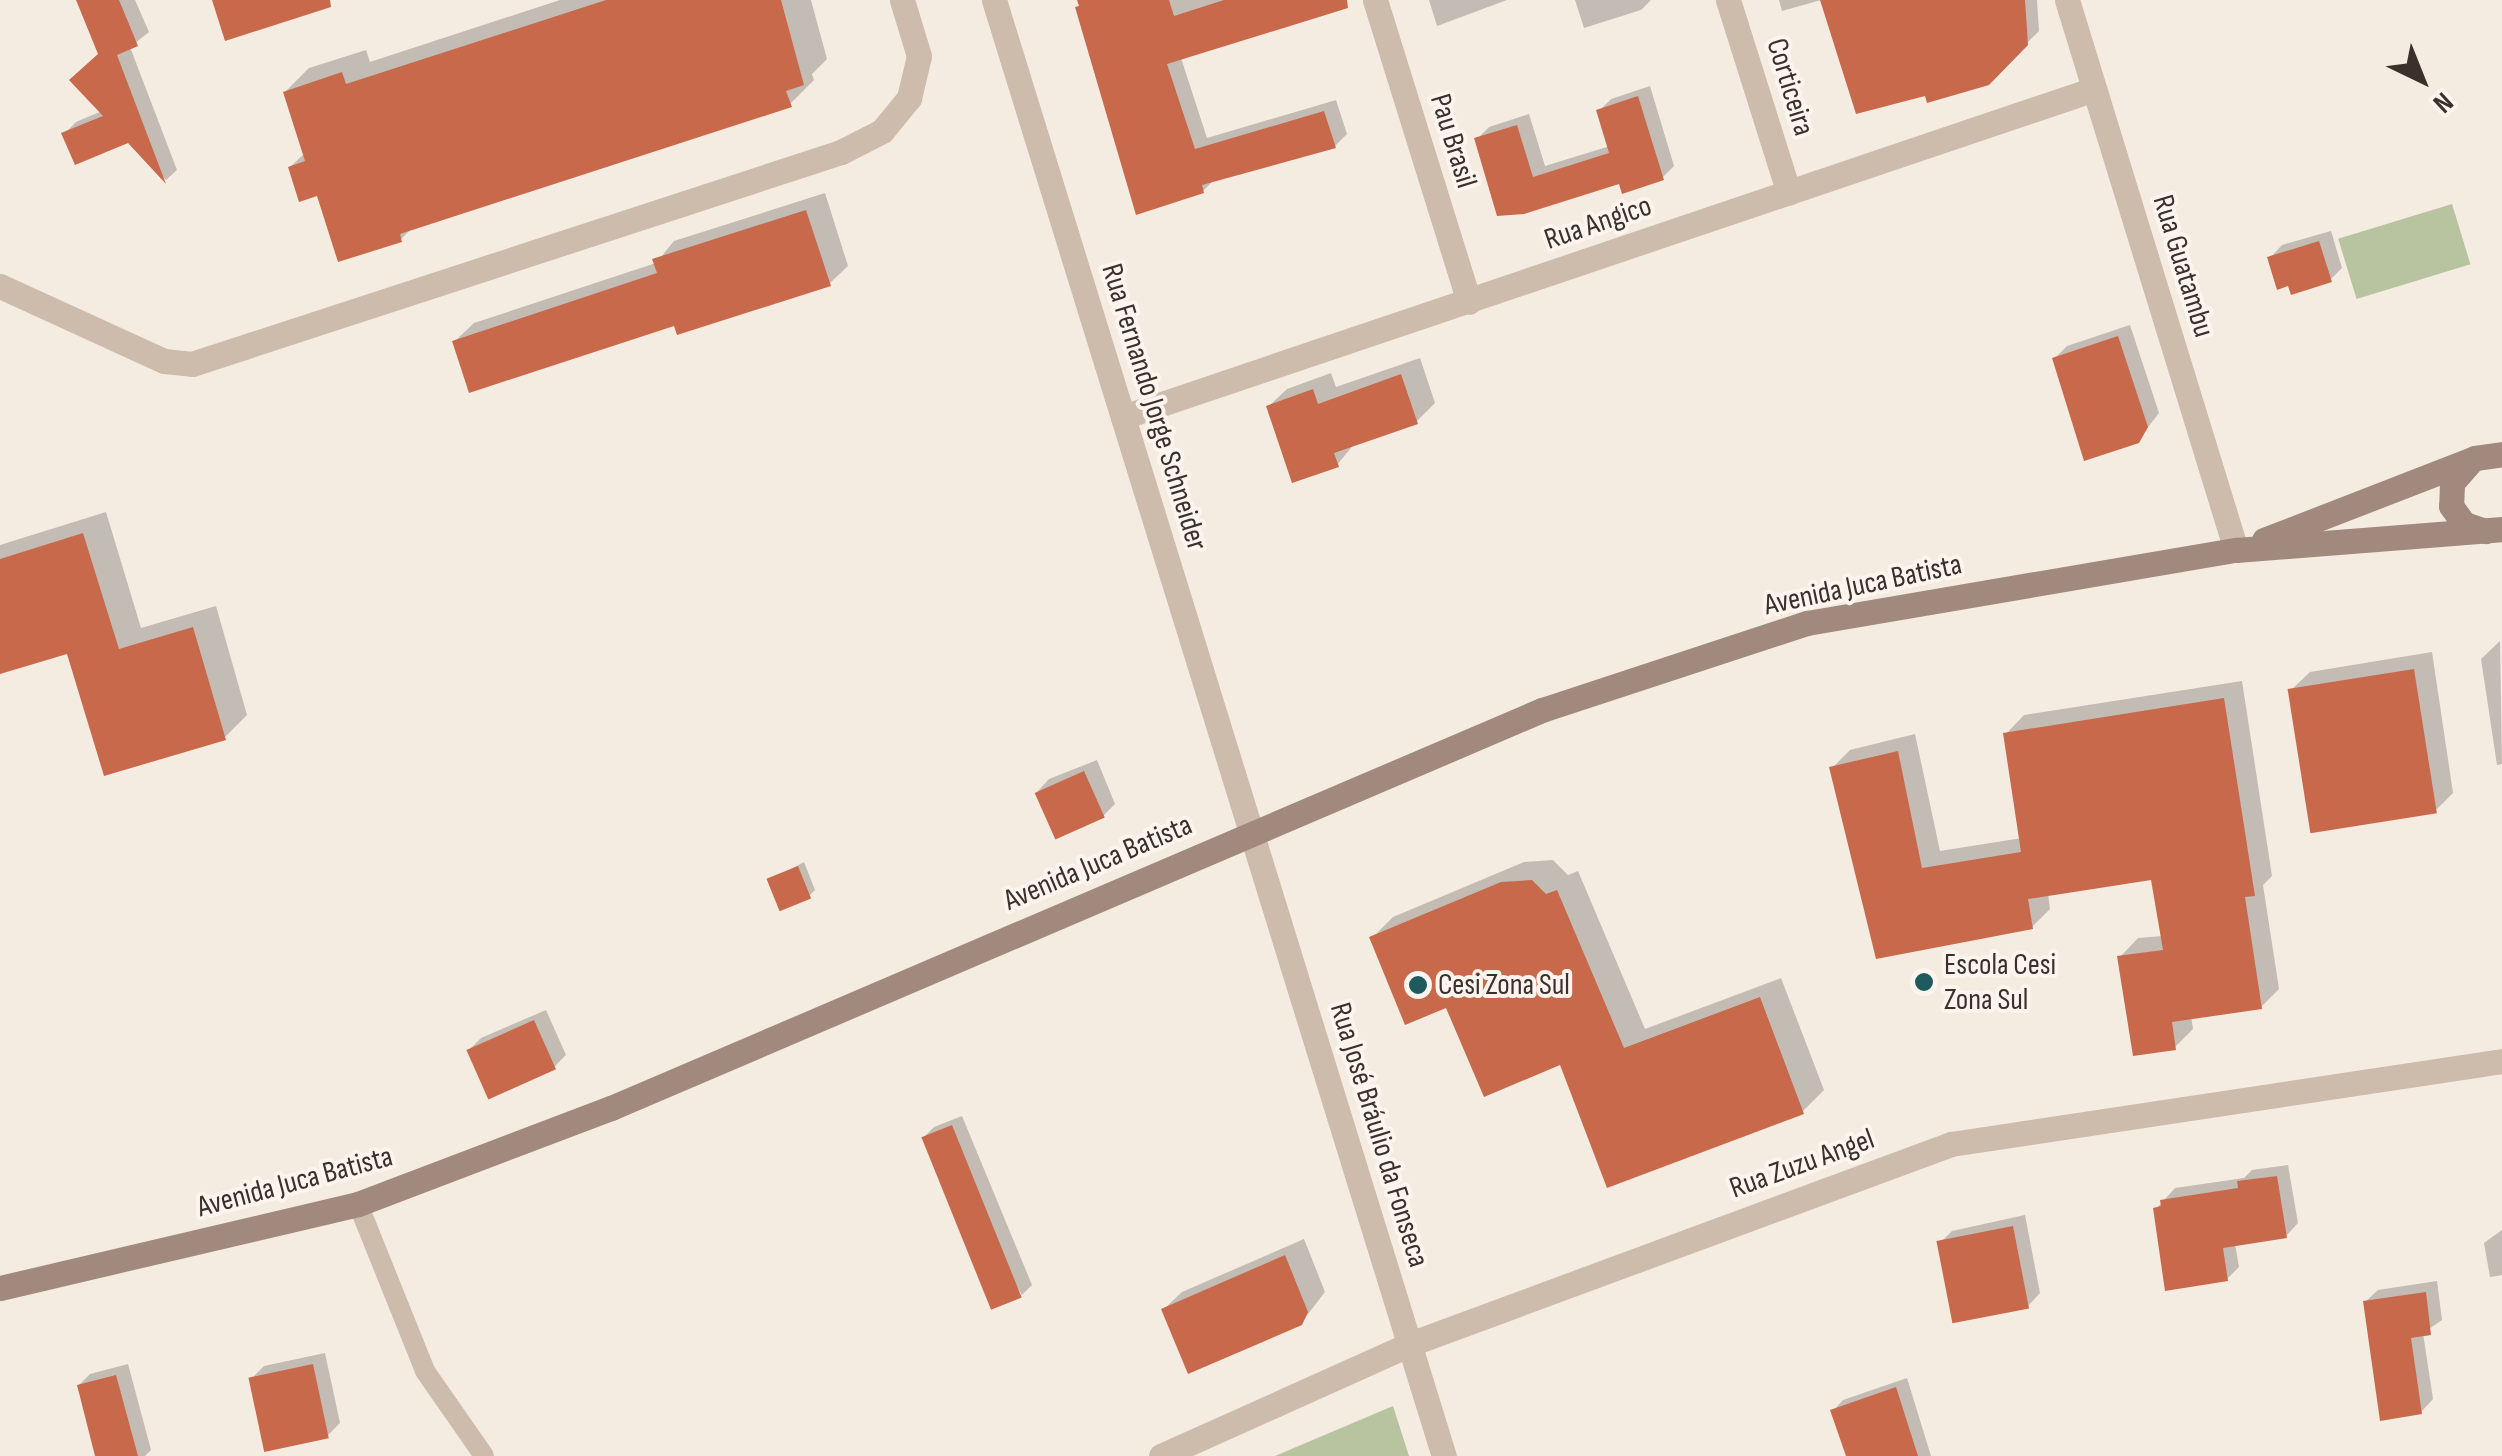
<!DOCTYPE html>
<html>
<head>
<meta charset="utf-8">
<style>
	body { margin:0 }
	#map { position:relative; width:2502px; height:1456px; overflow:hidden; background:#f4ebe1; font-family:"Sofia Sans Condensed",sans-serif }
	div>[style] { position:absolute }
	.green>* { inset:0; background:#b8c4a0; transform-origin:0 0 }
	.shadow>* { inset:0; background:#0003 }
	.building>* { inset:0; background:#c8694b; transform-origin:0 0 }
	.lane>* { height:20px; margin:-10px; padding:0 10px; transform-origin:10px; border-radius:10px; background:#cdbbac }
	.street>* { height:25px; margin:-12.5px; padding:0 12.5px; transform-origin:12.5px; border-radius:12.5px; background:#cdbbac }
	.secondary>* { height:25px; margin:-12.5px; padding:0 12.5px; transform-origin:12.5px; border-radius:12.5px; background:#a18a7d }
	.dots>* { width:28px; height:28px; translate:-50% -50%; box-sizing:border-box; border:5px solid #fbf5ee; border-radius:50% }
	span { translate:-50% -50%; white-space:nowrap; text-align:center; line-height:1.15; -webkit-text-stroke:8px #fbf5ee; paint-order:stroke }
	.street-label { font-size:30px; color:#3b302b }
	.poi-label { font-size:30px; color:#3b302b }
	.left { translate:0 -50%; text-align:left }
	.north { position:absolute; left:2372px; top:30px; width:100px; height:100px; -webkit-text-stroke:8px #fbf5ee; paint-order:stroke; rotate:137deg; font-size:28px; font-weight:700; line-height:40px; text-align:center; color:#3b302b }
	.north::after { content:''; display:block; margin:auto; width:35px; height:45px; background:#3b302b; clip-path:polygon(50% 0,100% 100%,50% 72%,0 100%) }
</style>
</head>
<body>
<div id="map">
	<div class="green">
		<i style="left:2452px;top:204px;width:63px;height:119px;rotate:73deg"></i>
		<i style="clip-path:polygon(1393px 1406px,1409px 1456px,1275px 1456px)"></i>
	</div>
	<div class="shadow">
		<i style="clip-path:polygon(78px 0,135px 0,149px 32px,130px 47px,177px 170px,166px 180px,129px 140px,64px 134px,76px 122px,102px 111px,100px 54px)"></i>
		<i style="clip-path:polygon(560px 0,811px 0,827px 59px,812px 74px,814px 80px,790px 104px,413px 227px,401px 239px,318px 193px,290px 167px,305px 153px,285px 92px,309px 68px,366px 50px,370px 62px)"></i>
		<i style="clip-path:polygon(1079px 0,1291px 0,1181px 58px,1207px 138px,1336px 100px,1347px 134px,1335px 146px,1216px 178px,1203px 191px)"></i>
		<i style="clip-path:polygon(1429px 0,1507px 0,1437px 26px)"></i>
		<i style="clip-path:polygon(1575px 0,1651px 0,1641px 10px,1584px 28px)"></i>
		<i style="clip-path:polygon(1779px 0,1821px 0,1782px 11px)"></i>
		<i style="clip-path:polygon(1822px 0,2037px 0,2039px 31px,1988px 82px,1927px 93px)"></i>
		<i style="clip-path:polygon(1650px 86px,1674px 166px,1662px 178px,1620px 181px,1524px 211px,1477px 139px,1489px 127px,1529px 114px,1545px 166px,1610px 146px,1599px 111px,1611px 99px)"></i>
		<i style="clip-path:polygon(825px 193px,848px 266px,829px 284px,675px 323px,455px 341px,474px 323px,656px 263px,674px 241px)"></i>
		<i style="clip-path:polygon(2331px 231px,2342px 268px,2330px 280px,2270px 258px,2282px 245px)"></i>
		<i style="clip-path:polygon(2130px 325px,2159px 413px,2138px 440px,2055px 358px,2067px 346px)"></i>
		<i style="clip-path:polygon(1420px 358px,1435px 403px,1417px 421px,1355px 443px,1337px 465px,1268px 407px,1287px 389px,1331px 373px,1336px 387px)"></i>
		<i style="clip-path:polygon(106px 512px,141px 628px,216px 606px,247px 715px,225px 737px,69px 651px,0 672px,0 545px)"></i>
		<i style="clip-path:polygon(2500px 641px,2502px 764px,2497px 765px,2481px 659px)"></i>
		<i style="clip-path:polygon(2432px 652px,2453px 793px,2435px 811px,2291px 690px,2310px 672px)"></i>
		<i style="clip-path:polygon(2242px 681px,2272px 876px,2263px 885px,2279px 989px,2261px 1007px,2191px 1016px,2193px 1029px,2175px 1047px,2120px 957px,2138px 938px,2163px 936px,2153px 877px,2048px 893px,2050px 909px,2032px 927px,1878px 956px,1832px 768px,1850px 750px,1915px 734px,1940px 851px,2022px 838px,2006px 734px,2024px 715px)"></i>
		<i style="clip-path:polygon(1097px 760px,1115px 804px,1103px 816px,1037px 792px,1049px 779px)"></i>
		<i style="clip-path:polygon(1553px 860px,1568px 875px,1578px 871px,1645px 1029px,1781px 978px,1824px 1090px,1803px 1111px,1562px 1062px,1448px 1005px,1372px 938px,1393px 917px,1524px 862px)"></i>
		<i style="clip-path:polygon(804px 862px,815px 890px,809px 896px,770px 880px)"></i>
		<i style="clip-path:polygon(546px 1010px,566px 1055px,554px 1067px,469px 1050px,481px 1038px)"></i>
		<i style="clip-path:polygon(962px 1116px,1032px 1285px,1022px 1295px,923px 1138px,934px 1127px)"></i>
		<i style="clip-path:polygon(2288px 1165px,2298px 1223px,2286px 1236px,2235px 1244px,2239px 1267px,2227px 1279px,2156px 1209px,2175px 1188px,2244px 1178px,2252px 1170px)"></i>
		<i style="clip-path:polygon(2025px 1215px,2040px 1293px,2028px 1306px,1940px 1243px,1952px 1231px)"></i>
		<i style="clip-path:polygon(2502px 1230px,2502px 1275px,2490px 1277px,2484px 1243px)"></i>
		<i style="clip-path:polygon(1304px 1239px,1325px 1292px,1301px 1323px,1163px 1310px,1182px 1292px)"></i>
		<i style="clip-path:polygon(2437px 1281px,2442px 1320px,2423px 1333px,2433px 1399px,2421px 1412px,2365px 1302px,2378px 1290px)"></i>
		<i style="clip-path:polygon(325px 1353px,340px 1423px,328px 1435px,252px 1378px,264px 1366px)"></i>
		<i style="clip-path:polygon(128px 1364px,151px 1450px,145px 1456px,96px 1456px,78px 1386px,90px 1374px)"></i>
		<i style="clip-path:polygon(1907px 1378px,1931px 1456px,1849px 1456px,1833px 1411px,1843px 1400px)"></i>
	</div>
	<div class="building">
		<i style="clip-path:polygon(76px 0,119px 0,138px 46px,117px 55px,166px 184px,128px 143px,75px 165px,61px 133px,103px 116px,69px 80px,98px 54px)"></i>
		<i style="clip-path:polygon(212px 0,330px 0,331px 7px,225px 41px)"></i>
		<i style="clip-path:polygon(606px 0,781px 0,804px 85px,786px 91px,792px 107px,400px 234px,402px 242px,338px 262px,317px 196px,299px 202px,288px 167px,305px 161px,283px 92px,342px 72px,346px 84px)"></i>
		<i style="clip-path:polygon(1077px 0,1169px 0,1174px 16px,1224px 0,1347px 0,1348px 8px,1167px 64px,1195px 149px,1324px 111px,1336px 148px,1202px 185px,1204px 193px,1136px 215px,1075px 7px,1079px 6px)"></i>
		<i style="clip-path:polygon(1820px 0,2025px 0,2028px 45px,1989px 85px,1927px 103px,1925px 96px,1856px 114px)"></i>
		<i style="clip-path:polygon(1638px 96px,1664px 180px,1622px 194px,1619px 184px,1524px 214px,1497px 216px,1474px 138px,1517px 125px,1533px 177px,1609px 153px,1596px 110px)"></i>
		<i style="clip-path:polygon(806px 210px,831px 286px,677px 335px,674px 326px,469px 393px,452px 341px,657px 273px,652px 259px)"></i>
		<i style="clip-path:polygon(2319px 241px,2332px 282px,2291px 295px,2288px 286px,2277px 290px,2267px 257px)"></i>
		<i style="clip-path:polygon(2118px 336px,2148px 427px,2139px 443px,2084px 461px,2052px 358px)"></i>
		<i style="clip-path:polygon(1401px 374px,1418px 424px,1334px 453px,1339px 467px,1292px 483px,1266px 406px,1313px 389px,1318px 404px)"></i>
		<i style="clip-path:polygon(83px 533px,119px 649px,193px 627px,226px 740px,104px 776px,67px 654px,0 674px,0 559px)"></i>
		<i style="left:2414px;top:669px;width:146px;height:128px;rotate:81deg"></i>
		<i style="clip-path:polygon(2224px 698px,2255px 896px,2245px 897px,2262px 1009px,2172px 1022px,2176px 1050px,2133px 1056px,2117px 956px,2163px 950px,2151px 880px,2028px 899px,2033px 929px,1876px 959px,1829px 767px,1898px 751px,1922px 868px,2021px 852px,2003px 733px)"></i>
		<i style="left:1084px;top:771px;width:51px;height:54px;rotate:66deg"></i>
		<i style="left:798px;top:866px;width:35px;height:34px;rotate:68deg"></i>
		<i style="clip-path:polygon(1532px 880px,1546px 894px,1557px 890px,1624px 1048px,1760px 997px,1804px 1114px,1607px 1188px,1560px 1065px,1484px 1097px,1446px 1008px,1405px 1025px,1369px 937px,1501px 882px)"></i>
		<i style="left:534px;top:1020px;width:54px;height:74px;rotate:66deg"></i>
		<i style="left:952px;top:1125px;width:186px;height:33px;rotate:68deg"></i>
		<i style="clip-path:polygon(2277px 1176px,2287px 1238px,2223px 1248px,2228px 1281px,2165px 1291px,2153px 1208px,2161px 1206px,2160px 1200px,2238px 1188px,2237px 1181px)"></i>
		<i style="left:2013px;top:1226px;width:84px;height:78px;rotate:79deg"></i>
		<i style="clip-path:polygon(1285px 1255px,1308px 1312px,1302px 1325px,1188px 1374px,1161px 1309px)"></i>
		<i style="clip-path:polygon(2426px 1292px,2431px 1335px,2411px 1338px,2422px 1414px,2380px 1421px,2363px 1301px)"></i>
		<i style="left:313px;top:1364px;width:76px;height:66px;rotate:78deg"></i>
		<i style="clip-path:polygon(116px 1375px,138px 1456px,95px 1456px,77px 1385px)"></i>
		<i style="clip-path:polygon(1896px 1387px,1918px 1456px,1846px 1456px,1830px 1410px)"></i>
	</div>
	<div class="lane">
		<i style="left:358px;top:1204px;width:180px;rotate:68.1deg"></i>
		<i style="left:425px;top:1371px;width:103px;rotate:55.2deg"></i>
	</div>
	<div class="street">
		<i style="left:994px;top:0;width:1524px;rotate:72.83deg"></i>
		<i style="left:1375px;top:0;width:316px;rotate:72.7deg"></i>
		<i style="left:1728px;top:0;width:202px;rotate:72.5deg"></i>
		<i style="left:2067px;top:0;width:575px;rotate:72.92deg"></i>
		<i style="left:0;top:286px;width:180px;rotate:24.6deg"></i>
		<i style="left:164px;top:361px;width:28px;rotate:6deg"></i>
		<i style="left:192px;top:364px;width:683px;rotate:-18.09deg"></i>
		<i style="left:841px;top:152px;width:46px;rotate:-27.1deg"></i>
		<i style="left:882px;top:131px;width:43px;rotate:-50.7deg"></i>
		<i style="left:909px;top:98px;width:43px;rotate:-76.6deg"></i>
		<i style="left:919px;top:56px;width:59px;rotate:-106.9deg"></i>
		<i style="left:1123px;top:417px;width:1025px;rotate:-18.66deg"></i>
		<i style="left:1161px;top:1456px;width:273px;rotate:-24.2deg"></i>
		<i style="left:1410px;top:1344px;width:577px;rotate:-20.29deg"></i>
		<i style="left:1951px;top:1144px;width:557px;rotate:-8.57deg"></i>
	</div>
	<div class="secondary">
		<i style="left:2471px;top:461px;width:29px;rotate:131deg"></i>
		<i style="left:2452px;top:483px;width:23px;rotate:92deg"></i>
		<i style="left:2451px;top:506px;width:22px;rotate:54deg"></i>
		<i style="left:2464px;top:524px;width:23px;rotate:18deg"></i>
		<i style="left:2264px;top:540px;width:226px;rotate:-21.2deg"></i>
		<i style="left:2475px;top:458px;width:27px;rotate:-8deg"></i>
		<i style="left:0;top:1288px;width:368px;rotate:-13.2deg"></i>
		<i style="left:358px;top:1204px;width:271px;rotate:-20.8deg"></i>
		<i style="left:611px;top:1108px;width:1013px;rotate:-23.15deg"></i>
		<i style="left:1542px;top:710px;width:279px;rotate:-18.2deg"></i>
		<i style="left:1807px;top:623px;width:435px;rotate:-9.7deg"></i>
		<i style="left:2236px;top:550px;width:267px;rotate:-4.5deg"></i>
	</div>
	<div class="dots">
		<i style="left:1924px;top:982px;background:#1f5a5e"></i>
		<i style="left:1418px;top:985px;background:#1f5a5e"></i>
	</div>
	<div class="street-label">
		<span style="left:1790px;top:87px;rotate:73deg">Corticeira</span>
		<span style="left:1453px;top:141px;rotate:73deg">Pau Brasil</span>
		<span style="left:1598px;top:223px;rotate:-19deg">Rua Angico</span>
		<span style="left:2183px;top:266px;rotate:73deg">Rua Guatambu</span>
		<span style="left:1154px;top:407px;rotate:73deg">Rua Fernando Jorge Schneider</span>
		<span style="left:1863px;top:585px;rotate:-12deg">Avenida Juca Batista</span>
		<span style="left:1098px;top:863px;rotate:-23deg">Avenida Juca Batista</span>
		<span style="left:1379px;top:1135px;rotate:73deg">Rua José Bráulio da Fonseca</span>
		<span style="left:1802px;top:1164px;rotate:-20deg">Rua Zuzu Angel</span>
		<span style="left:295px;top:1182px;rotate:-15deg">Avenida Juca Batista</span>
	</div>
	<div class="poi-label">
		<span class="left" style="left:1944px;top:982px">Escola Cesi<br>Zona Sul</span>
		<span class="left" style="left:1438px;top:985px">Cesi Zona Sul</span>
	</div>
	<div class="north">N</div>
</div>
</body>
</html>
